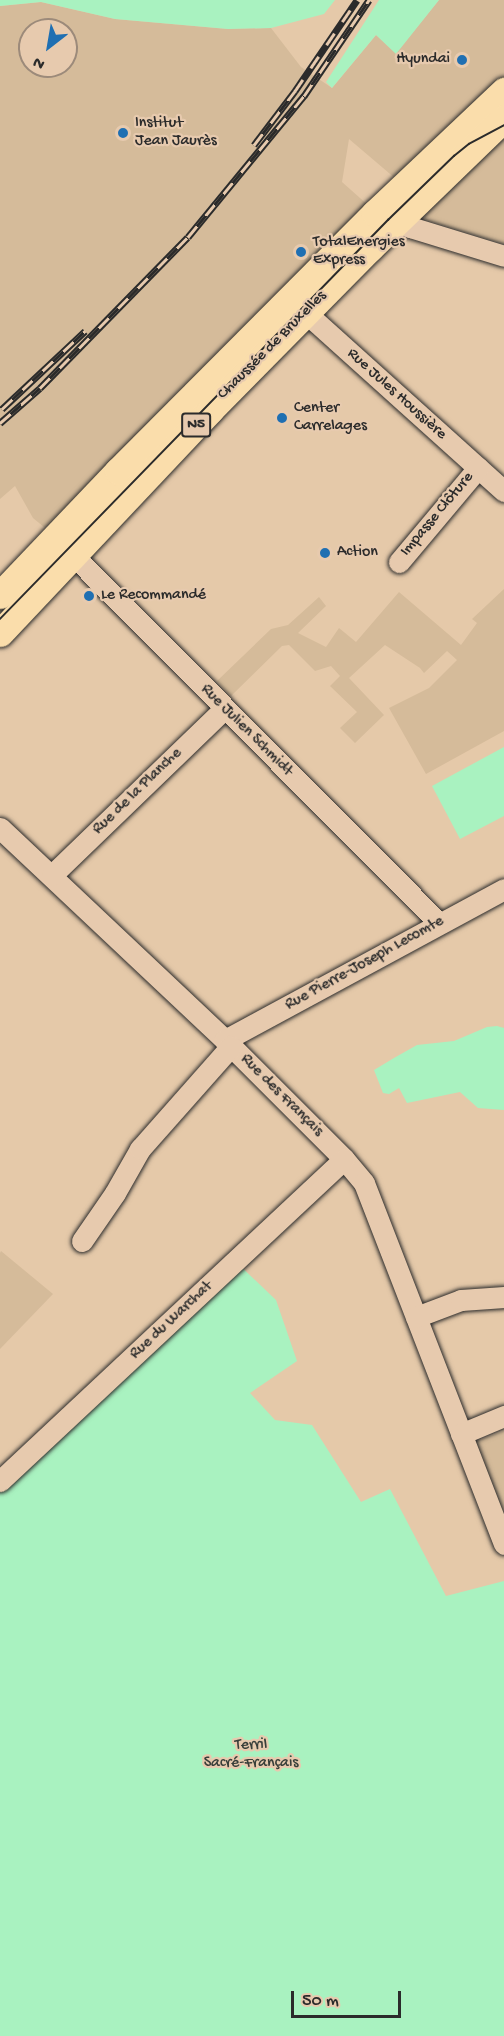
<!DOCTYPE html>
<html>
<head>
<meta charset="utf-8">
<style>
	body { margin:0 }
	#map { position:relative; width:504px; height:2036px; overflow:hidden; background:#e5c9a9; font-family:"Gochi Hand",sans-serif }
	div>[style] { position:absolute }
	.built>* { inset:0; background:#d5bb9a }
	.green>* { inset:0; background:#a9f2c0 }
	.roads { filter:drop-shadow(0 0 2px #2b2b2b) drop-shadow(0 0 2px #2b2b2b) }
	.minor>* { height:21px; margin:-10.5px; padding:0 10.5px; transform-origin:10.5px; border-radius:10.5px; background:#e7caae }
	.major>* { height:27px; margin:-13.5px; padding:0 13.5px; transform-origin:13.5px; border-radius:13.5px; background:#faddab }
	.tram>* { height:1.5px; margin:-0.75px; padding:0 0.75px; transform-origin:0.75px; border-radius:0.75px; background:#2b2b2b }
	.rail>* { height:7px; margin-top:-3.5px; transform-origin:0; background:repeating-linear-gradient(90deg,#e7caae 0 14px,#2b2b2b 0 28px); box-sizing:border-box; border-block:2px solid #2b2b2b }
	.dots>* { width:16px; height:16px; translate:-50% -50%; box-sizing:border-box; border:3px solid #e7caae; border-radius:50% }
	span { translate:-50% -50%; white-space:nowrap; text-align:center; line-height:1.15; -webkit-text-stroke:4.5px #e7caae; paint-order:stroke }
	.shield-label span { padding:2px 4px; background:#e7caae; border:2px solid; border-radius:4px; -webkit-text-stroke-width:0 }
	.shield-label { font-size:15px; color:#2b2b2b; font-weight:700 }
	.poi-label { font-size:16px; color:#2b2b2b }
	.right { translate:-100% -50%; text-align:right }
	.left { translate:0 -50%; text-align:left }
	.street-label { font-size:16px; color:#2b2b2b }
	.park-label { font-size:16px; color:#383f3a }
	.north { position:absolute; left:18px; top:18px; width:60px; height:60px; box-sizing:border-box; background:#e7caae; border:2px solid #9c8a7a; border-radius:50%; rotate:211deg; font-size:16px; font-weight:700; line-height:24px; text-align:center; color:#2b2b2b }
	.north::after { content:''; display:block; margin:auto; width:21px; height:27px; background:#1f6fb2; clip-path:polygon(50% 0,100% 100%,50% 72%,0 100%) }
	.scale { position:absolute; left:291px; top:1991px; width:110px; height:27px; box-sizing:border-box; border:3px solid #2b2b2b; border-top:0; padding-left:8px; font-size:18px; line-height:21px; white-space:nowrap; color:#2b2b2b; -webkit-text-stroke:4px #e7caae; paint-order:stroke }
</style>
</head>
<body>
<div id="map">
	<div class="built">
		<i style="clip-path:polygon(evenodd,439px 0,504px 0,504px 79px,396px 179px,349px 139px,342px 182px,369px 206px,50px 532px,33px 518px,15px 486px,0 499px,0 6px,41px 2px,115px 19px,228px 29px,271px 28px,301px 67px,332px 88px,376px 35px,396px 53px,439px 0,30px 30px,66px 30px,66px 66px,30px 66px,30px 30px)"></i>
		<i style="clip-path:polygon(504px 133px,504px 244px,426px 220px,423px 213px)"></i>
		<i style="clip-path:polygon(504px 589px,504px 731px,426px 774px,389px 708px,429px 688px,457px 660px,447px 651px,424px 673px,420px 668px,385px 645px,349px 678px,384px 715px,355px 743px,340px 728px,357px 712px,330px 686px,340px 676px,331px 666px,315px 671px,289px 645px,282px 646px,231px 696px,217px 681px,271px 629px,288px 625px,319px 597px,326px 606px,298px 633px,326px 647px,339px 628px,356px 642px,399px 592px,461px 645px,477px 623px,472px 619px)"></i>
		<i style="clip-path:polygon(1px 1251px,53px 1294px,0 1349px,0 1253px)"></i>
		<i style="clip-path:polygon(504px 1431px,504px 1555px,466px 1445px)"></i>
	</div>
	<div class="green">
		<i style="clip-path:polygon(0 0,335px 0,324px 14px,271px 28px,228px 29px,115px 19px,41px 2px,0 6px)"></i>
		<i style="clip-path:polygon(379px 0,439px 0,396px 54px,376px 35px,332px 88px,326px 82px)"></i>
		<i style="clip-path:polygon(504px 747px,504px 816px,460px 839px,432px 786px)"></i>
		<i style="clip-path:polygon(497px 1026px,504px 1028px,504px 1110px,478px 1108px,460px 1092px,407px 1103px,399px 1088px,389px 1094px,383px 1093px,374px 1070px,394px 1058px,417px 1045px,454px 1041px,487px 1027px)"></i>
		<i style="clip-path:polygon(235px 1261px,276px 1300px,297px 1361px,250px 1393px,275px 1420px,312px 1425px,361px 1502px,390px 1489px,446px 1596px,504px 1581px,504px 2036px,0 2036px,0 1481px)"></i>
	</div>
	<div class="roads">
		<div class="minor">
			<i style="left:385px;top:217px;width:27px;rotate:22deg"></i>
			<i style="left:410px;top:227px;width:98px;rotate:17.1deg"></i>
			<i style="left:295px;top:303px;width:281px;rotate:42deg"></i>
			<i style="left:63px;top:545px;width:533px;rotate:45.15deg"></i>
			<i style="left:399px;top:562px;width:123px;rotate:-50deg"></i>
			<i style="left:0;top:828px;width:309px;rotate:43.3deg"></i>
			<i style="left:225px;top:1040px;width:168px;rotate:45deg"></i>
			<i style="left:344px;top:1159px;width:31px;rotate:50deg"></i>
			<i style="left:364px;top:1183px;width:387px;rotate:68.8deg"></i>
			<i style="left:52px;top:875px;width:239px;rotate:-44deg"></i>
			<i style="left:225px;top:1040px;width:317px;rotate:-28.4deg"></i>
			<i style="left:82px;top:1241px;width:58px;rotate:-55.5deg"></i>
			<i style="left:115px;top:1193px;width:51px;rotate:-60.4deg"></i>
			<i style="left:140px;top:1149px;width:137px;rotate:-48.5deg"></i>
			<i style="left:416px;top:1317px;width:48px;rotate:-20.7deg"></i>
			<i style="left:461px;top:1300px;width:43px;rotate:-4deg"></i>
			<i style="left:461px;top:1434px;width:47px;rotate:-22.7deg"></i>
			<i style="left:0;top:1481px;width:471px;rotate:-43.1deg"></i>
		</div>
		<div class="major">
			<i style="left:0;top:595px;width:171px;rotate:-46.4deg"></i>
			<i style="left:118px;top:471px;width:364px;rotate:-45.1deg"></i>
			<i style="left:375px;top:213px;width:178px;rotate:-43.4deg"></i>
			<i style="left:0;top:633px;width:306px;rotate:-46.7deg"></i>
			<i style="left:210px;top:410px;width:228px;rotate:-45.4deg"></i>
			<i style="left:370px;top:248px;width:187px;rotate:-44.1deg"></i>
		</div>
	</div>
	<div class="tram">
		<i style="left:0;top:619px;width:557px;rotate:-45.8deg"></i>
		<i style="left:388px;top:220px;width:92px;rotate:-44.1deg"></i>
		<i style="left:454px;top:156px;width:19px;rotate:-39deg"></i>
		<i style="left:469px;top:144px;width:40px;rotate:-28deg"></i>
	</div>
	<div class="rail">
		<i style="left:254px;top:145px;width:68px;rotate:-52.8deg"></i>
		<i style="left:295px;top:91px;width:110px;rotate:-55.7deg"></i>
		<i style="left:2px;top:409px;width:114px;rotate:-43.2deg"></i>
		<i style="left:0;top:423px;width:53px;rotate:-41.2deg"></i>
		<i style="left:40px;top:388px;width:211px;rotate:-45.6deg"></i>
		<i style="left:188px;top:237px;width:183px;rotate:-50.6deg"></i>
		<i style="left:304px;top:96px;width:116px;rotate:-55.9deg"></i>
	</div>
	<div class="dots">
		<i style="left:462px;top:60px;background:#1f6fb2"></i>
		<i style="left:123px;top:133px;background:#1f6fb2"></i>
		<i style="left:301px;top:252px;background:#1f6fb2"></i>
		<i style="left:282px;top:418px;background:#1f6fb2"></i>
		<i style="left:325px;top:553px;background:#1f6fb2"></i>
		<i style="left:89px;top:596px;background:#1f6fb2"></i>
	</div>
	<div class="shield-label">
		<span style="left:196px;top:425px">N5</span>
	</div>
	<div class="poi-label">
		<span class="right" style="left:450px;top:60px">Hyundai</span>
		<span class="left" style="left:135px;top:133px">Institut<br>Jean Jaurès</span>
		<span class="left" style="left:313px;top:252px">TotalEnergies<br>Express</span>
		<span class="left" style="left:294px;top:418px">Center<br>Carrelages</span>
		<span class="left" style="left:337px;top:553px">Action</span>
		<span class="left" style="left:101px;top:596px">Le Recommandé</span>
	</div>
	<div class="street-label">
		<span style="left:273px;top:346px;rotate:-45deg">Chaussée de Bruxelles</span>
		<span style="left:396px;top:395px;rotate:42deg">Rue Jules Houssière</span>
		<span style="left:438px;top:515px;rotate:-50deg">Impasse Clôture</span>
		<span style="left:246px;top:731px;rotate:45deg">Rue Julien Schmidt</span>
		<span style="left:138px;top:792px;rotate:-44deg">Rue de la Planche</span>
		<span style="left:365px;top:964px;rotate:-29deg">Rue Pierre-Joseph Lecomte</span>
		<span style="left:281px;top:1096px;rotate:45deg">Rue des Français</span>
		<span style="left:172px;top:1321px;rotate:-43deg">Rue du Warchat</span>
	</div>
	<div class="park-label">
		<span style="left:251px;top:1755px">Terril<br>Sacré-Français</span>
	</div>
	<div class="north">N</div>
	<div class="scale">50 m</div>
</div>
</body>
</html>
